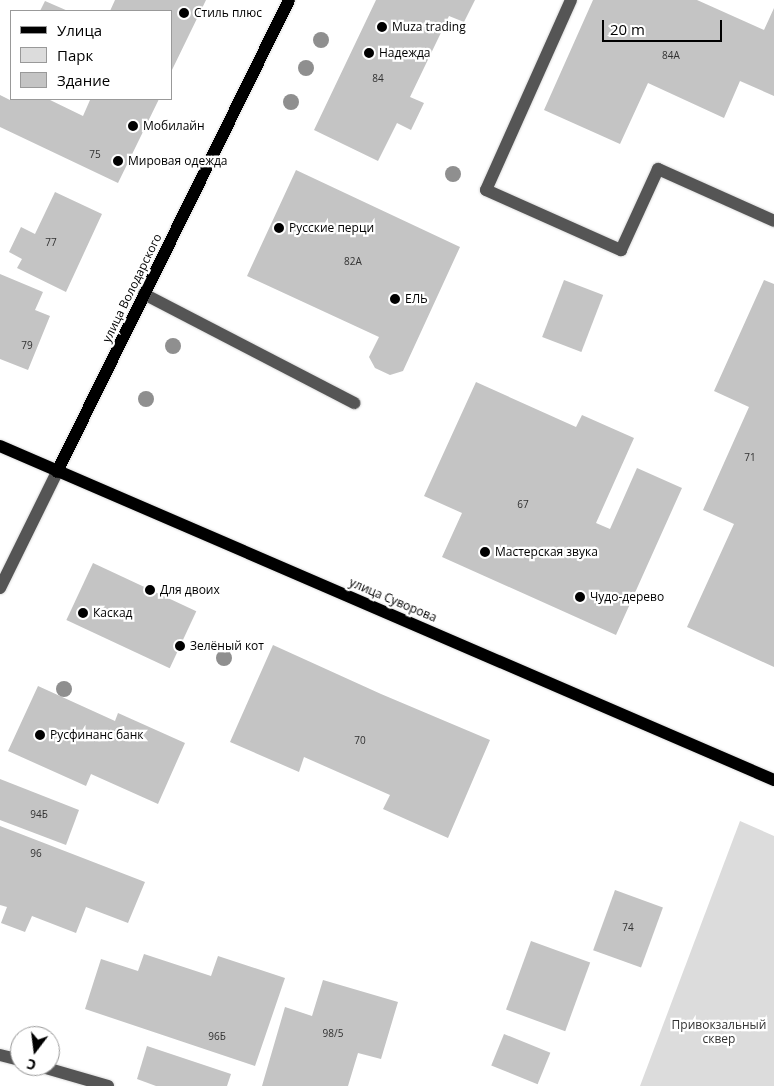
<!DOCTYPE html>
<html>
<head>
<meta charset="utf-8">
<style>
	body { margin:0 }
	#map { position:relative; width:774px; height:1086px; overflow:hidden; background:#fff; font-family:"Open Sans",sans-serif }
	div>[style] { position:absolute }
	.green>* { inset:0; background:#dcdcdc }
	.building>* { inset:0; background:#c4c4c4; transform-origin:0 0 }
	.roads { filter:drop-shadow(0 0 1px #dbdbdb) drop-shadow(0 0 1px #dbdbdb) }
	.minor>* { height:12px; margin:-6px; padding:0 6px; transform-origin:6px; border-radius:6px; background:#555 }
	.major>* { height:12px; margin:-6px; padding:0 6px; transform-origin:6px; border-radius:6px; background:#000 }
	.trees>* { width:16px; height:16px; margin:-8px; border-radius:50%; background:#8f8f8f }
	.dots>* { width:14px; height:14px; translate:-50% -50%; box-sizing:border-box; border:2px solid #fff; border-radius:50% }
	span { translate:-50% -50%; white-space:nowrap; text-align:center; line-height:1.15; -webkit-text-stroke:4.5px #fff; paint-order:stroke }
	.number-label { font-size:10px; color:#313131 }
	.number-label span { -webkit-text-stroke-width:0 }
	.poi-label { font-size:12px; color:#000 }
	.left { translate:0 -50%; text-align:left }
	.street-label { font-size:12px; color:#000 }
	.park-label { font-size:12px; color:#333 }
	.legend { position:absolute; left:10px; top:10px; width:162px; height:90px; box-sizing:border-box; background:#fff; border:1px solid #999; margin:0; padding:6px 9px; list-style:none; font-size:15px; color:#000 }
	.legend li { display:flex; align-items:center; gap:10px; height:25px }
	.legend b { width:25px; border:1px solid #999 }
	.north { position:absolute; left:10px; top:1026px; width:50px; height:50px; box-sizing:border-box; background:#fff; border:1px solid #999; border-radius:50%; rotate:195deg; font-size:14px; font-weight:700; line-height:20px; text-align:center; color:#000 }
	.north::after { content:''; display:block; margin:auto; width:18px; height:22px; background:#000; clip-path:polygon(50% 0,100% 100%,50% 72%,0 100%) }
	.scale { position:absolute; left:602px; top:20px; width:120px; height:22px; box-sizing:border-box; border:2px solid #000; border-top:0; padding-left:6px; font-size:15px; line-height:18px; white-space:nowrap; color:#000; -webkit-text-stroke:4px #fff; paint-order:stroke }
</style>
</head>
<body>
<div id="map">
	<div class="green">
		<i style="clip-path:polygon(740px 821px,774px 836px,774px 1086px,640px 1086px)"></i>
	</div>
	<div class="building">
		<i style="clip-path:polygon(115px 0,206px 0,171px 72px,171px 11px,110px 11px)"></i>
		<i style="clip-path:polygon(376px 0,475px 0,464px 22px,449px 16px,410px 97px,424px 103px,411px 130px,397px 123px,378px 161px,314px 130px)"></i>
		<i style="clip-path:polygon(593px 0,697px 0,764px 30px,774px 8px,774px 96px,740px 81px,724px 118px,648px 83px,620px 144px,544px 110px)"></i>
		<i style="clip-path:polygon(45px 1px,68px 11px,40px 11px)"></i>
		<i style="clip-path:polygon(0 95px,10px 100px,48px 99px,83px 116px,90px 100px,87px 99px,159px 99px,118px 183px,0 127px)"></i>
		<i style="clip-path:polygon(296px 170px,460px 247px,403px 371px,390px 375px,375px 368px,369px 357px,379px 337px,247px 276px)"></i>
		<i style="clip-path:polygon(55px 192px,102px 214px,66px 292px,17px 268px,22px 259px,9px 252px,21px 227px,35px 234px)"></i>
		<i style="clip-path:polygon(0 274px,43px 292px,35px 310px,50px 316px,28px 370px,0 359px)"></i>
		<i style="left:564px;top:280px;width:42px;height:61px;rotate:21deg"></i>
		<i style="clip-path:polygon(764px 280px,774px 284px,774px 667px,687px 627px,734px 524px,703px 510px,749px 407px,714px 391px)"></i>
		<i style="clip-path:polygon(476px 382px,576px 427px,582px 415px,634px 438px,596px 523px,610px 529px,637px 468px,682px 488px,616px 635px,442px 557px,462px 513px,424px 496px)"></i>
		<i style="left:93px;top:563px;width:114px;height:63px;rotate:25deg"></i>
		<i style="clip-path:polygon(273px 645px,381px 694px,490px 740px,448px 838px,383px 809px,390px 795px,304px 757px,299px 772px,230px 742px)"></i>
		<i style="clip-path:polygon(38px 686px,115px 721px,118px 713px,185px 743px,158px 804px,91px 774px,86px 786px,8px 751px)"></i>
		<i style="clip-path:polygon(0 779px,79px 810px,66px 845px,0 820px)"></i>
		<i style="clip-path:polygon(0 826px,145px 882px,128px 923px,86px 907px,76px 933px,32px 916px,25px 932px,1px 923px,7px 907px,0 905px)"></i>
		<i style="left:615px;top:890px;width:51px;height:64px;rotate:20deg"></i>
		<i style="left:531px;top:941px;width:63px;height:73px;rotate:20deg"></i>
		<i style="clip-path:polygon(144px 954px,211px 976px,218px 956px,285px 978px,255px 1066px,85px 1009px,101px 959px,138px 971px)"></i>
		<i style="clip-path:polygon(323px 980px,398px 1002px,381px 1059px,358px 1053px,348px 1086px,262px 1086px,285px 1007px,312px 1016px)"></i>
		<i style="left:504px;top:1034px;width:50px;height:34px;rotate:22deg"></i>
		<i style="clip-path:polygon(147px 1046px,231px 1074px,227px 1086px,156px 1086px,137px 1079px)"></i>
	</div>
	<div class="roads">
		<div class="minor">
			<i style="left:571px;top:0;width:208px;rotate:114.1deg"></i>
			<i style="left:486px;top:190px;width:148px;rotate:24deg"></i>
			<i style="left:621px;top:250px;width:89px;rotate:-65.4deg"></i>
			<i style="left:658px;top:169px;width:127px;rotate:24.1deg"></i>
			<i style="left:144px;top:294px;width:237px;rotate:27.4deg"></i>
			<i style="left:0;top:588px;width:129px;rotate:-63.8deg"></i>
			<i style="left:0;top:1055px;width:21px;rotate:14deg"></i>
			<i style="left:39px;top:1066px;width:72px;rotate:16.2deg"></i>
		</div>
		<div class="major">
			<i style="left:0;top:446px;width:843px;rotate:23.34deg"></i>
			<i style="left:57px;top:472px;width:526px;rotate:-63.82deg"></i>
		</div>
	</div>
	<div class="trees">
		<i style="left:321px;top:40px"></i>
		<i style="left:306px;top:68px"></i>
		<i style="left:291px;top:102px"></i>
		<i style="left:453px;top:174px"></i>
		<i style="left:173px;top:346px"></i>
		<i style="left:146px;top:399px"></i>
		<i style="left:224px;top:658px"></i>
		<i style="left:64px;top:689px"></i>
	</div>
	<div class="dots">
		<i style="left:184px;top:13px;background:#000"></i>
		<i style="left:382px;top:27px;background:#000"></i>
		<i style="left:369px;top:53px;background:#000"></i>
		<i style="left:133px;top:126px;background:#000"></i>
		<i style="left:118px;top:161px;background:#000"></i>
		<i style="left:279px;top:228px;background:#000"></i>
		<i style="left:395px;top:299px;background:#000"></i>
		<i style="left:485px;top:552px;background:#000"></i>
		<i style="left:150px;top:590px;background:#000"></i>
		<i style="left:580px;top:597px;background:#000"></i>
		<i style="left:83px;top:613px;background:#000"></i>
		<i style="left:180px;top:646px;background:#000"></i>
		<i style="left:40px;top:735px;background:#000"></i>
	</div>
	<div class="number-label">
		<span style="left:671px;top:56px">84А</span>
		<span style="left:378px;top:79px">84</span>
		<span style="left:95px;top:155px">75</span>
		<span style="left:51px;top:243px">77</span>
		<span style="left:353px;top:262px">82А</span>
		<span style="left:27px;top:346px">79</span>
		<span style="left:750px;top:458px">71</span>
		<span style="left:523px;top:505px">67</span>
		<span style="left:360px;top:741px">70</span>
		<span style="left:39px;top:815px">94Б</span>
		<span style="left:36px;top:854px">96</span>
		<span style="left:628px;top:928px">74</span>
		<span style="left:333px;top:1034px">98/5</span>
		<span style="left:217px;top:1037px">96Б</span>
	</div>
	<div class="poi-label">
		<span class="left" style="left:194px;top:13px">Стиль плюс</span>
		<span class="left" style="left:392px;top:27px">Muza trading</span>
		<span class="left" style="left:379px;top:53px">Надежда</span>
		<span class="left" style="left:143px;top:126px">Мобилайн</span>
		<span class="left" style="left:128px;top:161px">Мировая одежда</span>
		<span class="left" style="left:289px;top:228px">Русские перци</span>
		<span class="left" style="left:405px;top:299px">ЕЛЬ</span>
		<span class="left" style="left:495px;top:552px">Мастерская звука</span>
		<span class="left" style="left:160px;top:590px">Для двоих</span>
		<span class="left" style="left:590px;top:597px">Чудо-дерево</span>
		<span class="left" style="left:93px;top:613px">Каскад</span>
		<span class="left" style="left:190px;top:646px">Зелёный кот</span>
		<span class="left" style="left:50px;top:735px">Русфинанс банк</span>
	</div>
	<div class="street-label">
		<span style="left:132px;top:288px;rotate:-64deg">улица Володарского</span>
		<span style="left:393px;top:600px;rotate:23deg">улица Суворова</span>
	</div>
	<div class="park-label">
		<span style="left:719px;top:1032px">Привокзальный<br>сквер</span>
	</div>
	<ul class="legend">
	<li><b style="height:6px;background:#000"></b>Улица</li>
	<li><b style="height:14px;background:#dcdcdc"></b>Парк</li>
	<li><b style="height:14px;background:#c4c4c4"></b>Здание</li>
	</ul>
	<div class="north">С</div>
	<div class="scale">20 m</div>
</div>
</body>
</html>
